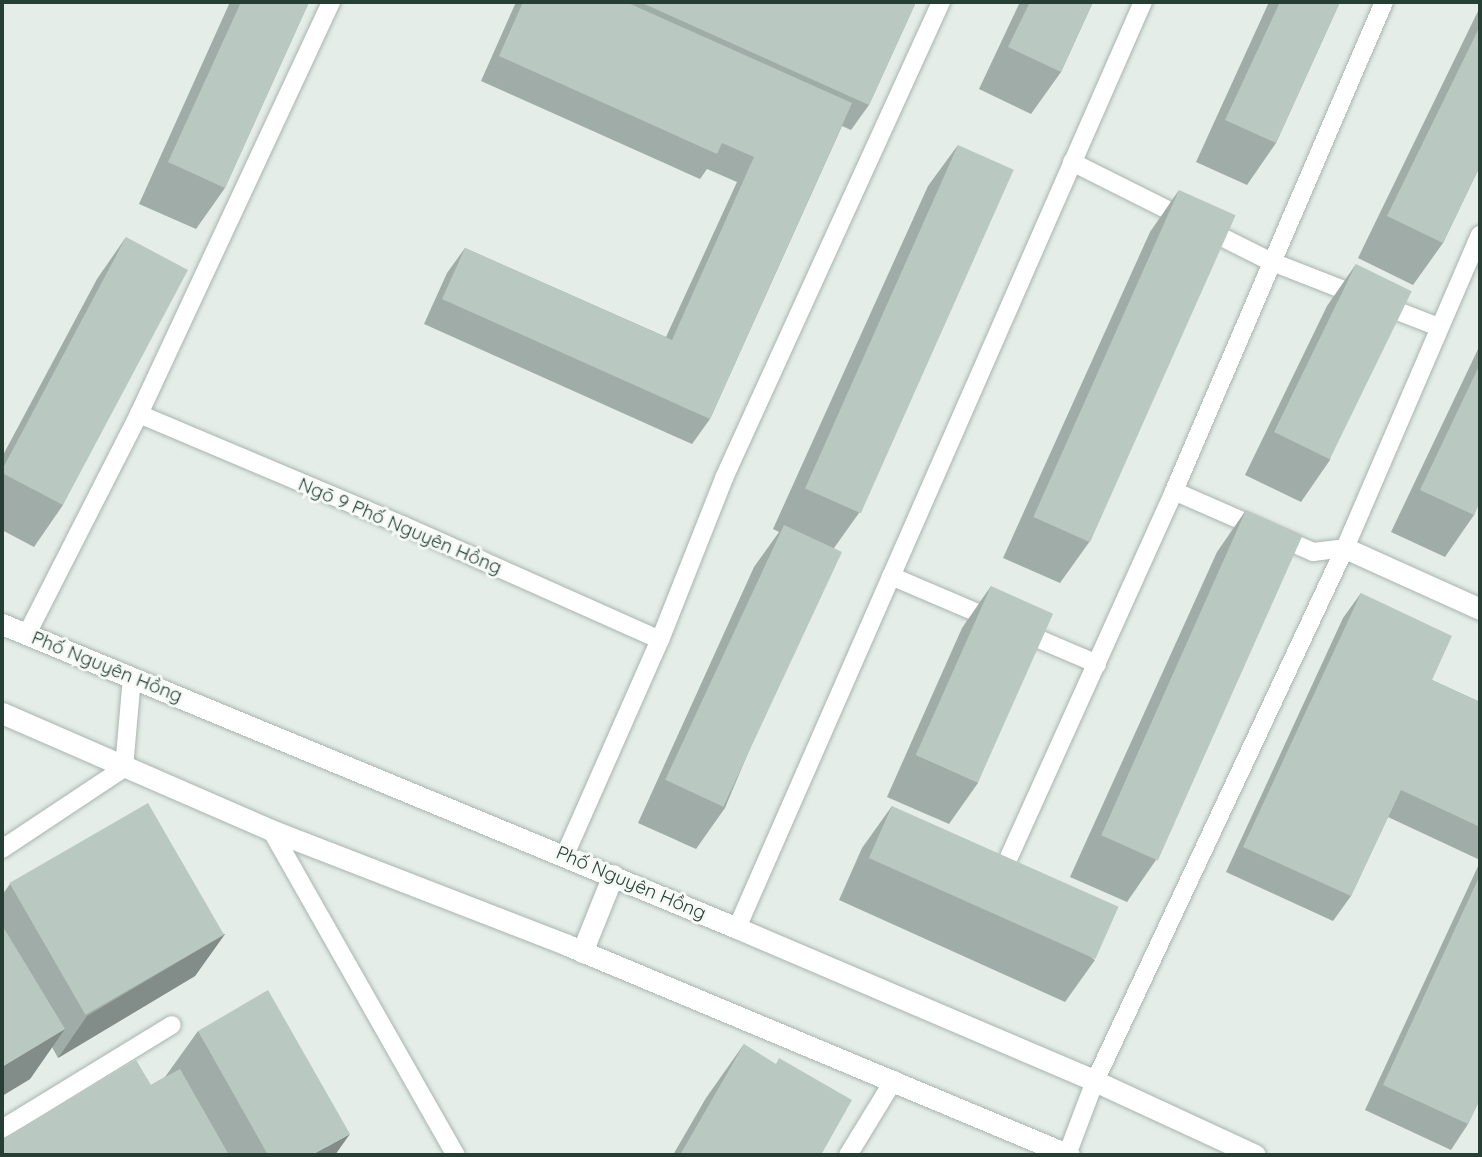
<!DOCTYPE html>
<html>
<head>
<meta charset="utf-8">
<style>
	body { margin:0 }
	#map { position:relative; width:1482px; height:1157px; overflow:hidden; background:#e5ede9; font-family:Quicksand,sans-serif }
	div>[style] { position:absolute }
	.roads { filter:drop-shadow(0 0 2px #a8b5af) drop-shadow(0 0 2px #a8b5af) }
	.lane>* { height:18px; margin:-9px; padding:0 9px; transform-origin:9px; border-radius:9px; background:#fff }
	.street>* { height:21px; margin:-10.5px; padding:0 10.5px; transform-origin:10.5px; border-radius:10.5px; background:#fff }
	.secondary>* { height:21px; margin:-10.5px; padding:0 10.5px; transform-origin:10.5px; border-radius:10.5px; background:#fff }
	.wall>* { inset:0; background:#a0aca7 }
	.shaded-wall>* { inset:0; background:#828c88 }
	.building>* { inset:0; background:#bac8c2; transform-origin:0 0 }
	span { translate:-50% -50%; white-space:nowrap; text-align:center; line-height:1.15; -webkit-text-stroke:6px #f6faf7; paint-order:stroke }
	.street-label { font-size:19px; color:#253f35 }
	.frame { position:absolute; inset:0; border:4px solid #253f35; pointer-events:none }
</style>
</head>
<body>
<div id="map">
	<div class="roads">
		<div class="lane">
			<i style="left:1072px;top:162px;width:224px;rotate:26.6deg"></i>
			<i style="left:1272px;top:262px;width:179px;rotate:21.3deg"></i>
			<i style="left:139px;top:414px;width:285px;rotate:22.9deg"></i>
			<i style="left:402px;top:525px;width:282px;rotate:24deg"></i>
			<i style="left:1174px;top:491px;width:152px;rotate:23.7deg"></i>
			<i style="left:1313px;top:552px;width:32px;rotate:-7deg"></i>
			<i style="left:891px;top:576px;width:112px;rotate:23.1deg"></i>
			<i style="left:1020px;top:631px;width:84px;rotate:23.2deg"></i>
			<i style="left:27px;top:634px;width:247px;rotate:-63deg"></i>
			<i style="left:139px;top:414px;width:455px;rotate:-65deg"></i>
			<i style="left:271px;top:830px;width:374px;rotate:60.4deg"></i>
			<i style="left:2px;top:849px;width:146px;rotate:-33.6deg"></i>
			<i style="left:124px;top:768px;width:91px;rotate:-85deg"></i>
			<i style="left:565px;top:855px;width:235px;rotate:-66.2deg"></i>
			<i style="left:660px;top:640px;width:174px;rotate:-68.4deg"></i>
			<i style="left:724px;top:478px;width:523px;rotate:-65.49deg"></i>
			<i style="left:1009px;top:857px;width:401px;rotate:-65.7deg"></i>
			<i style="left:1174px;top:491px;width:532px;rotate:-66.76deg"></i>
			<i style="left:737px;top:928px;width:1011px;rotate:-66.33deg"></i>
			<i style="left:2px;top:1129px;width:199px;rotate:-31.5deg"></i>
			<i style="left:848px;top:1155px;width:88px;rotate:-58.5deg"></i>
			<i style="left:1067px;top:1155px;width:79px;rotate:-69.3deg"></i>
			<i style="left:1095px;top:1081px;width:589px;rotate:-64.87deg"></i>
			<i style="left:1345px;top:548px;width:341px;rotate:-66.7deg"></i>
		</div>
		<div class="street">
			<i style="left:1345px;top:548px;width:148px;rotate:24.3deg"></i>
			<i style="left:2px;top:713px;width:293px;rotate:23.5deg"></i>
			<i style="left:271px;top:830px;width:318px;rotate:21.2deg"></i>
			<i style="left:567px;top:945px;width:544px;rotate:22.7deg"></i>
			<i style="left:582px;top:952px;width:83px;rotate:-68.1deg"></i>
		</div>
		<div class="secondary">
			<i style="left:2px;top:624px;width:795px;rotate:22.47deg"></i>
			<i style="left:737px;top:928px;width:389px;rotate:23.1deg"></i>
			<i style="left:1095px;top:1081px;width:176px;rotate:24.8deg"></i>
		</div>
	</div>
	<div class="wall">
		<i style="clip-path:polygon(230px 2px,309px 2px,225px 188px,196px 229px,139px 204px)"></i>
		<i style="clip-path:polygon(516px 2px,916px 2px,869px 105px,851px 130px,842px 126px,710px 419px,692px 444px,424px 324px,447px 273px,465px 248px,666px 337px,737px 182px,707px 169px,700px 179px,481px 81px)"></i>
		<i style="clip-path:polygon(1020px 2px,1093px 2px,1061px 72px,1031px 114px,979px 89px)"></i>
		<i style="clip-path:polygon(1269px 2px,1340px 2px,1276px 143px,1247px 185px,1196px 162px)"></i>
		<i style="clip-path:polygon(1480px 7px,1480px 166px,1443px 243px,1413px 285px,1358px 258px)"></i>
		<i style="clip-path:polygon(958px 145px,859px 513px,834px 548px,725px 808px,696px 849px,638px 823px,754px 567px,779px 532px,773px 529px,928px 186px)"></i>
		<i style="clip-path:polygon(1179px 190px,1090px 541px,1060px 583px,1003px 558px,1150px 232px)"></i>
		<i style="clip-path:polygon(126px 237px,63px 505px,34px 547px,2px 530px,2px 457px,97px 279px)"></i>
		<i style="clip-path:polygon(1356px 264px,1330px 460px,1301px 502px,1245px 475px,1327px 306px)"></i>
		<i style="clip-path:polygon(1480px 345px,1480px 501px,1474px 515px,1445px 557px,1391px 532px)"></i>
		<i style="clip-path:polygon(1246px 510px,1156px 860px,1127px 902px,1070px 877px,1217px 552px)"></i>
		<i style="clip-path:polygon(991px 586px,978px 783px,949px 824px,887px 797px,962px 628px)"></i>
		<i style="clip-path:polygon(1361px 593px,1432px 680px,1480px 702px,1480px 860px,1388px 817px,1351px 896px,1333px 921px,1226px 872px,1343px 618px)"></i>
		<i style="clip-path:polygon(892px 806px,1095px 960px,1065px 1002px,839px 900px,862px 848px)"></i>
		<i style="clip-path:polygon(1480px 862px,1480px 1099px,1468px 1124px,1451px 1150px,1365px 1110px)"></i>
		<i style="clip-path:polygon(10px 884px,225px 934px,195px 976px,58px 1058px,52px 1047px,30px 1079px,2px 1096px,2px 895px)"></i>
		<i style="clip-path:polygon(198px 1031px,335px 1155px,2px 1155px,151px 1085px,165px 1077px)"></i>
		<i style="clip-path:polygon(744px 1044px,821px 1155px,673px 1155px,706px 1098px)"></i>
	</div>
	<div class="shaded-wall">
		<i style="clip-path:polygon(225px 934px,195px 976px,58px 1058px,87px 1016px)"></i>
		<i style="clip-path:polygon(65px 1029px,30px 1079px,2px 1096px,2px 1067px)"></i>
		<i style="clip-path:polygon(350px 1134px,335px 1155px,312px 1155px)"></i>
	</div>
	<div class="building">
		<i style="clip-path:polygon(241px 2px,309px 2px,225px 188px,168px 162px)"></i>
		<i style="clip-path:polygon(523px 2px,626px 2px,852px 103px,710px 419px,442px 299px,465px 248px,672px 340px,754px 157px,722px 143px,717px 154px,499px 56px)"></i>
		<i style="clip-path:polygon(640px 2px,916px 2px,869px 105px)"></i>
		<i style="clip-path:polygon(1030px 2px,1093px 2px,1061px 72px,1008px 47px)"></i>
		<i style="clip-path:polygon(1280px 2px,1340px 2px,1276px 143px,1225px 120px)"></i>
		<i style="clip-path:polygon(1480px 26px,1480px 166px,1443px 243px,1387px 216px)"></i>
		<i style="left:958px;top:145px;width:61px;height:376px;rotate:24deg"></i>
		<i style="left:1179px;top:190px;width:62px;height:358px;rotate:24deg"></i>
		<i style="clip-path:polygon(126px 237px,188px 270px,63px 505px,2px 473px,2px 470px)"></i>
		<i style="left:1356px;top:264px;width:62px;height:187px;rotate:26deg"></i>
		<i style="clip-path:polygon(1480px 364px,1480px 501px,1474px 515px,1420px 490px)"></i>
		<i style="left:1246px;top:510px;width:62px;height:356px;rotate:24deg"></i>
		<i style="left:784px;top:525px;width:64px;height:281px;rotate:25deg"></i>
		<i style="left:991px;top:586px;width:68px;height:185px;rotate:24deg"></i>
		<i style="clip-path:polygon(1361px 593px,1452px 636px,1432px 680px,1480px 702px,1480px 827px,1401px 790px,1351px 896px,1243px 847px)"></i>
		<i style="left:148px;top:803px;width:152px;height:160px;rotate:60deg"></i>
		<i style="left:892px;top:806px;width:248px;height:57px;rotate:24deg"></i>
		<i style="clip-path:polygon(1480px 875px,1480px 1099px,1468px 1124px,1383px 1085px)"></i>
		<i style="clip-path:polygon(2px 925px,65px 1029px,2px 1067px)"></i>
		<i style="clip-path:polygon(268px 990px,350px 1134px,312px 1155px,268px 1155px,198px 1031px)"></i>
		<i style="clip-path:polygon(744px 1044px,776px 1064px,779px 1058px,852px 1100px,821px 1155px,680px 1155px)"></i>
		<i style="clip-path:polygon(136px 1060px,151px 1085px,180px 1069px,229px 1155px,2px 1155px,2px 1139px)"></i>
	</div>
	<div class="street-label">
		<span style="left:400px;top:526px;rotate:23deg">Ngõ 9 Phố Nguyên Hồng</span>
		<span style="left:107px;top:667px;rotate:22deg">Phố Nguyên Hồng</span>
		<span style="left:631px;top:883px;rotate:23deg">Phố Nguyên Hồng</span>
	</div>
	<div class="frame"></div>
</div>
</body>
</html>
